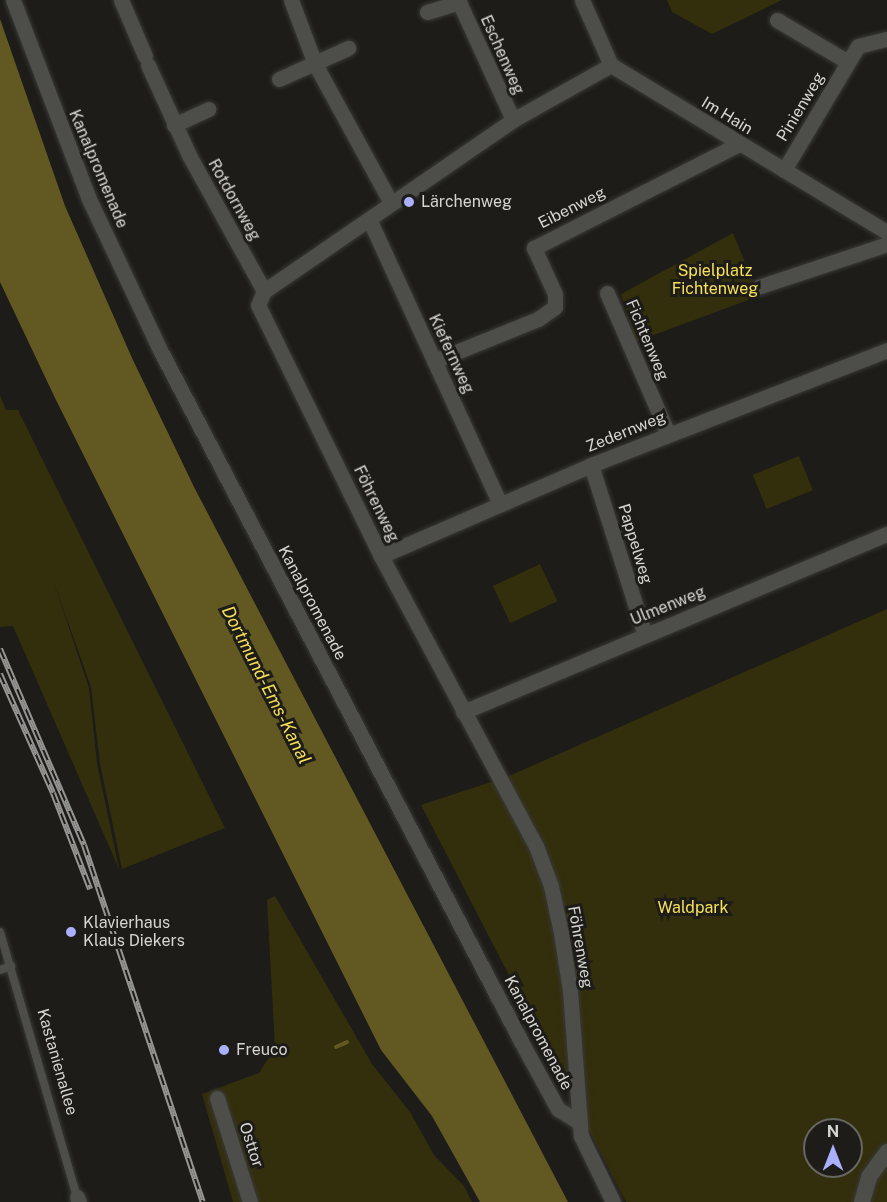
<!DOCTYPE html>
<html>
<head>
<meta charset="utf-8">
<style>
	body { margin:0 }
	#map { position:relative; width:887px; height:1202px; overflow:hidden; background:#1d1c19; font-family:"Public Sans",sans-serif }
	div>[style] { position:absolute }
	.green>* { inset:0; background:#332e0b; transform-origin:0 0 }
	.water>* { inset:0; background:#625922 }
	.stream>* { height:4px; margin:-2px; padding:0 2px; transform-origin:2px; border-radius:2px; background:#625922 }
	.roads { filter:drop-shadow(0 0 2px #383836) drop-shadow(0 0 2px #383836) }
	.service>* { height:8px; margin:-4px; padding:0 4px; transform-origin:4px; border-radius:4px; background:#4d4d49 }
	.minor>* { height:15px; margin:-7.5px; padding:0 7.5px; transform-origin:7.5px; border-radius:7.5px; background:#4d4d49 }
	.secondary>* { height:16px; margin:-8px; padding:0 8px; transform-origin:8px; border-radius:8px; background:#4d4d49 }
	.rail>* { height:6px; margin-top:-3px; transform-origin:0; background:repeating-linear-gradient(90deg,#1d1c19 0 11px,#959593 0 22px); box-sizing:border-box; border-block:2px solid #959593 }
	.dots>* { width:16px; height:16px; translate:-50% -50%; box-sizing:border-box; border:3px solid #1d1c19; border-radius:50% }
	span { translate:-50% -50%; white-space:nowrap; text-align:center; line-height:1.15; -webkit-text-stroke:6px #1d1c19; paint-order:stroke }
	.street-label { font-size:16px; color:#d5d5d3 }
	.poi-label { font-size:16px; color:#d5d5d3 }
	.left { translate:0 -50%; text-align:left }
	.park-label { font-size:16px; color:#f6e157 }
	.water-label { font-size:18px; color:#f4df54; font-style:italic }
	.north { position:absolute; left:803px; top:1118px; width:60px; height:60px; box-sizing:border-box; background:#1d1c19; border:2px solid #676663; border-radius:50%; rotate:0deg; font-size:16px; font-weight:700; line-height:24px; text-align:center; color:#d5d5d3 }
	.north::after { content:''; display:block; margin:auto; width:21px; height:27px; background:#aab0fb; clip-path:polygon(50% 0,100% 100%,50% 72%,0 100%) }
</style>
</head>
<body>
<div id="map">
	<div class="green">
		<i style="clip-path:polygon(667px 0,782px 0,712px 34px,672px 12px)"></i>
		<i style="clip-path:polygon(733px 233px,759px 296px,635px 342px,621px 294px)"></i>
		<i style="clip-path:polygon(0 395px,6px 410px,18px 410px,225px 828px,122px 869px,100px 764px,91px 687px,54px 583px,89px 688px,97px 763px,119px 869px,13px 626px,0 627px)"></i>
		<i style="left:799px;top:456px;width:37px;height:50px;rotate:68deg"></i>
		<i style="left:540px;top:564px;width:41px;height:52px;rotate:65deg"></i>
		<i style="clip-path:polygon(evenodd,887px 609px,887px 1202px,626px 1202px,421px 805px,509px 776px,887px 609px,815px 1130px,851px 1130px,851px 1166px,815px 1166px,815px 1130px)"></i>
		<i style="clip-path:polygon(275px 896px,372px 1064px,410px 1112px,434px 1155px,464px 1186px,472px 1202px,233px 1202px,202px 1094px,259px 1073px,275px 1048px,267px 900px)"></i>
	</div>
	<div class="water">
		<i style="clip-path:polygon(0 19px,65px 206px,132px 358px,194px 487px,568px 1202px,480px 1202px,432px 1116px,381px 1050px,56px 400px,0 282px)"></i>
	</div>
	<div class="stream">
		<i style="left:336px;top:1047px;width:12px;rotate:-24deg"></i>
	</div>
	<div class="roads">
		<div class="service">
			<i style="left:0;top:932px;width:276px;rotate:73.8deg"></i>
			<i style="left:0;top:970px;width:12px;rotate:-20deg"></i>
		</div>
		<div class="minor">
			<i style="left:13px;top:0;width:213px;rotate:69.1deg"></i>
			<i style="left:89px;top:199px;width:165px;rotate:64.8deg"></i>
			<i style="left:159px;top:348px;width:789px;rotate:62.43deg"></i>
			<i style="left:524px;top:1047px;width:71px;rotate:61.3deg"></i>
			<i style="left:558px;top:1109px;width:26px;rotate:32deg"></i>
			<i style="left:121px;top:0;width:61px;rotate:66.8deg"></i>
			<i style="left:291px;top:0;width:68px;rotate:69.4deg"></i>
			<i style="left:315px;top:64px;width:158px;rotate:61.3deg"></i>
			<i style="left:582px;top:0;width:71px;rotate:66deg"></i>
			<i style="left:611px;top:65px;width:323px;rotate:31.2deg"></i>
			<i style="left:427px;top:12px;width:34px;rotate:-17deg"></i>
			<i style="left:459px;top:2px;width:130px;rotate:65.4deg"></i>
			<i style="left:777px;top:20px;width:82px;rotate:30.6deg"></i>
			<i style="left:148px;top:65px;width:101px;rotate:65.5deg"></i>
			<i style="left:190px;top:157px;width:153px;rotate:61.1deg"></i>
			<i style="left:611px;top:65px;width:112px;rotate:150.7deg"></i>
			<i style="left:513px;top:120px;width:302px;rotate:145.5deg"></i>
			<i style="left:264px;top:291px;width:15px;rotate:113deg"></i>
			<i style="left:258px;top:305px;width:280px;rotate:63.9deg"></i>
			<i style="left:381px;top:556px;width:329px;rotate:61.9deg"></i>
			<i style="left:536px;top:846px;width:43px;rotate:69.4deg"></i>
			<i style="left:551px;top:886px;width:48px;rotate:78deg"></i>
			<i style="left:561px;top:933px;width:59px;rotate:81.2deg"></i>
			<i style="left:570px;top:991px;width:145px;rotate:85.7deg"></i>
			<i style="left:581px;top:1136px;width:73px;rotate:64.1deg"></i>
			<i style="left:279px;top:79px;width:76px;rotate:-24.2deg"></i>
			<i style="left:174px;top:125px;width:38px;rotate:-25deg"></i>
			<i style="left:784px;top:170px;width:144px;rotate:-59.2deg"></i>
			<i style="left:858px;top:46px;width:30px;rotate:-14deg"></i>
			<i style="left:369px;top:219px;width:314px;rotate:65.3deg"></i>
			<i style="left:758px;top:287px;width:136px;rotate:-18.4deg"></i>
			<i style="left:607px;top:293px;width:154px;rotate:66.6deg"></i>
			<i style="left:434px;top:361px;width:112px;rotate:-22deg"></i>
			<i style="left:538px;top:319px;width:21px;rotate:-35deg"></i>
			<i style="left:555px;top:307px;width:13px;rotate:-90deg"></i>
			<i style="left:555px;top:294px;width:51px;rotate:-114.5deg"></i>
			<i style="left:534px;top:248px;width:230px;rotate:-26.9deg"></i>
			<i style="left:591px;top:465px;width:178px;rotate:72.4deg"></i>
			<i style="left:381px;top:556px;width:229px;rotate:-23.4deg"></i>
			<i style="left:591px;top:465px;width:318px;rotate:-21.2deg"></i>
			<i style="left:463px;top:712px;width:460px;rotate:-22.8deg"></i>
			<i style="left:217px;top:1098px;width:109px;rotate:72.4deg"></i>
			<i style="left:77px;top:1197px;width:5px;rotate:68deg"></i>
		</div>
		<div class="secondary">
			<i style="left:862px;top:1202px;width:26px;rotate:-74deg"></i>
			<i style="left:869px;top:1177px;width:31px;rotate:-54deg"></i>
		</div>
	</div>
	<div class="rail">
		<i style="left:0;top:649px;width:213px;rotate:66.8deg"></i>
		<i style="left:84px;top:845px;width:376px;rotate:71.6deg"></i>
		<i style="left:0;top:674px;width:130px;rotate:66deg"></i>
		<i style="left:53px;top:793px;width:103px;rotate:68.9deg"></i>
	</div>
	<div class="dots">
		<i style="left:409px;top:202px;background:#aab0fb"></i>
		<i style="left:71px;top:932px;background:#aab0fb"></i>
		<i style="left:224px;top:1050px;background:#aab0fb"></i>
	</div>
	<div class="street-label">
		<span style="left:502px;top:55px;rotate:66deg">Eschenweg</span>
		<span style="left:801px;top:107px;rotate:-59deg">Pinienweg</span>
		<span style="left:727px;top:116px;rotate:31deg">Im Hain</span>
		<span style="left:98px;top:169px;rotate:67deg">Kanalpromenade</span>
		<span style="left:234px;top:200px;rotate:61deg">Rotdornweg</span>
		<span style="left:572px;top:208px;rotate:-27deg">Eibenweg</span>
		<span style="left:647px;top:340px;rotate:67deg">Fichtenweg</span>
		<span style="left:451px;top:354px;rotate:65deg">Kiefernweg</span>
		<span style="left:626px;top:432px;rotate:-22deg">Zedernweg</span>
		<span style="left:376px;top:504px;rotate:64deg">Föhrenweg</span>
		<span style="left:635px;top:544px;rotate:73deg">Pappelweg</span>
		<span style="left:312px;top:603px;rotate:62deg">Kanalpromenade</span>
		<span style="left:668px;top:606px;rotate:-22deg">Ulmenweg</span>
		<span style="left:580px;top:947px;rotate:80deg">Föhrenweg</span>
		<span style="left:538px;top:1033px;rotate:62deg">Kanalpromenade</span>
		<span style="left:57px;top:1062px;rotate:74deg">Kastanienallee</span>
		<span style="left:251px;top:1145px;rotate:72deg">Osttor</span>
	</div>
	<div class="poi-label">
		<span class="left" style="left:421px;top:202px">Lärchenweg</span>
		<span class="left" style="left:83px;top:932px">Klavierhaus<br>Klaus Diekers</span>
		<span class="left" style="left:236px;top:1050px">Freuco</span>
	</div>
	<div class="park-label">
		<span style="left:715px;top:280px">Spielplatz<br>Fichtenweg</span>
		<span style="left:693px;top:908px">Waldpark</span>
	</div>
	<div class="water-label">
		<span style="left:266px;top:685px;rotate:63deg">Dortmund-Ems-Kanal</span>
	</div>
	<div class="north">N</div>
</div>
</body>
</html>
